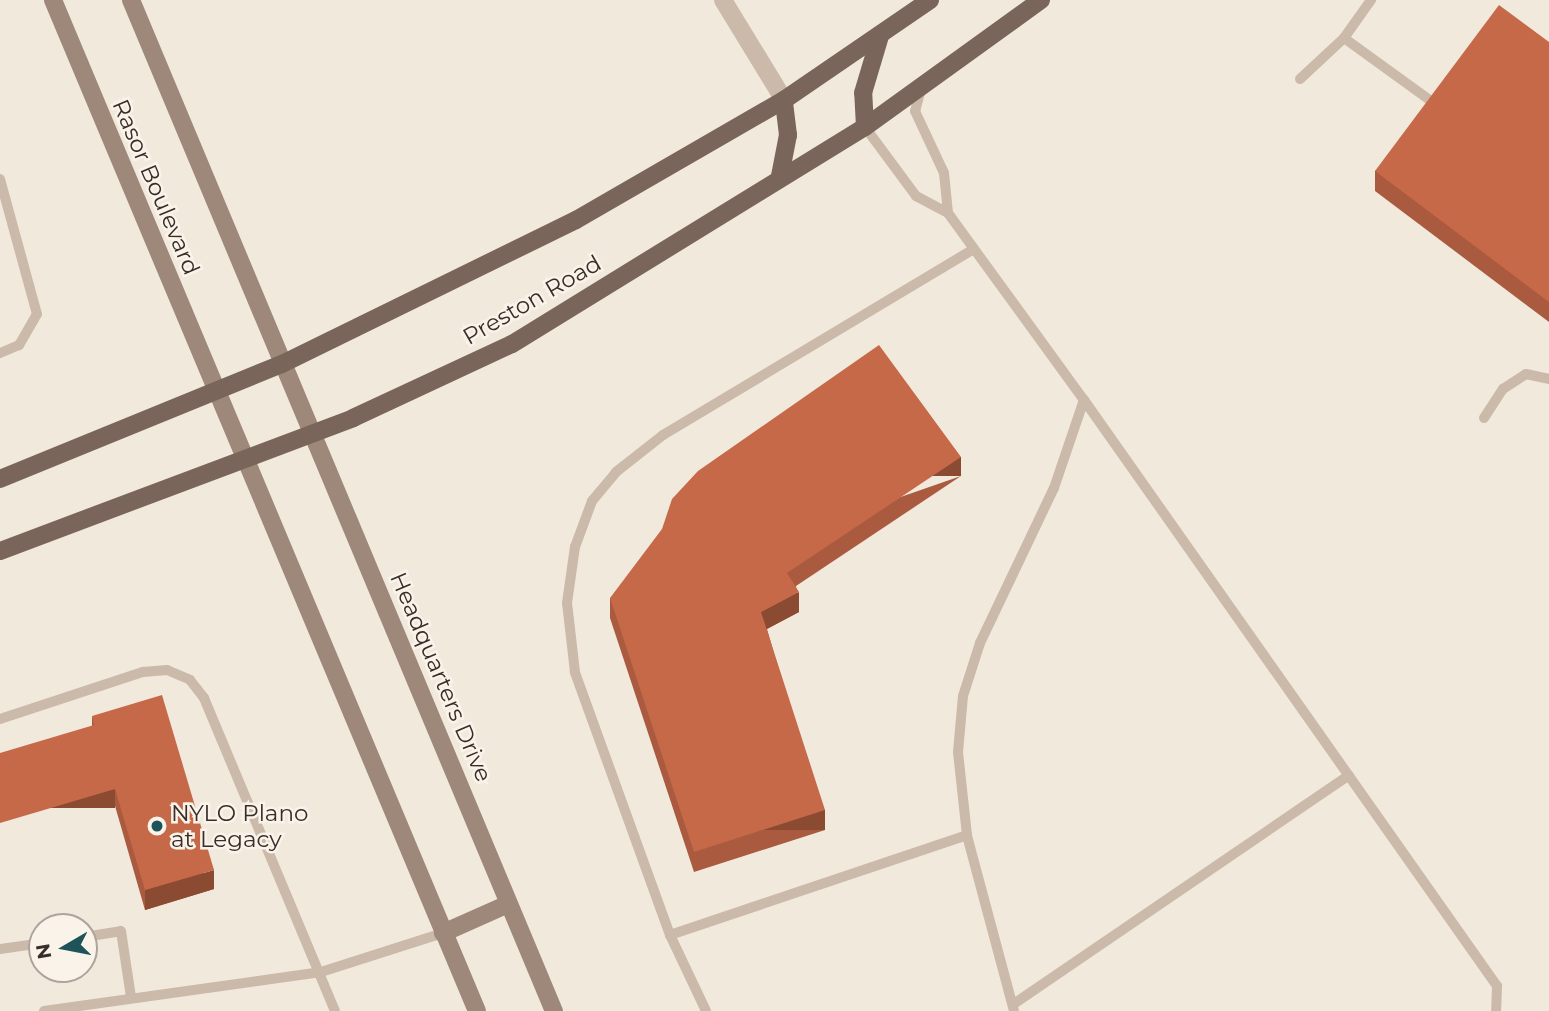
<!DOCTYPE html>
<html>
<head>
<meta charset="utf-8">
<style>
	body { margin:0 }
	#map { position:relative; width:1549px; height:1011px; overflow:hidden; background:#f2e9dd; font-family:Montserrat,sans-serif }
	div>[style] { position:absolute }
	.lane>* { height:10px; margin:-5px; padding:0 5px; transform-origin:5px; border-radius:5px; background:#cbb9a9 }
	.street>* { height:18px; margin:-9px; padding:0 9px; transform-origin:9px; border-radius:9px; background:#cbb9a9 }
	.secondary>* { height:18px; margin:-9px; padding:0 9px; transform-origin:9px; border-radius:9px; background:#9e887a }
	.primary>* { height:18px; margin:-9px; padding:0 9px; transform-origin:9px; border-radius:9px; background:#7a655a }
	.wall>* { inset:0; background:#aa5a3e }
	.shaded-wall>* { inset:0; background:#8b4a32; transform-origin:0 0 }
	.building>* { inset:0; background:#c66948 }
	.dots>* { width:19px; height:19px; translate:-50% -50%; box-sizing:border-box; border:4px solid #faf3ea; border-radius:50% }
	span { translate:-50% -50%; white-space:nowrap; text-align:center; line-height:1.15; -webkit-text-stroke:5px #faf3ea; paint-order:stroke }
	.street-label { font-size:23px; color:#382e29 }
	.poi-label { font-size:23px; color:#382e29 }
	.left { translate:0 -50%; text-align:left }
	.north { position:absolute; left:28px; top:913px; width:70px; height:70px; box-sizing:border-box; background:#faf3ea; border:2px solid #aca49d; border-radius:50%; rotate:260deg; font-size:19px; font-weight:700; line-height:28px; text-align:center; color:#382e29 }
	.north::after { content:''; display:block; margin:auto; width:24px; height:32px; background:#1e5459; clip-path:polygon(50% 0,100% 100%,50% 72%,0 100%) }
</style>
</head>
<body>
<div id="map">
	<div class="lane">
		<i style="left:1344px;top:38px;width:116px;rotate:35.9deg"></i>
		<i style="left:1300px;top:79px;width:60px;rotate:-43deg"></i>
		<i style="left:1344px;top:38px;width:47px;rotate:-54.6deg"></i>
		<i style="left:921px;top:89px;width:23px;rotate:105deg"></i>
		<i style="left:915px;top:111px;width:68px;rotate:64.9deg"></i>
		<i style="left:944px;top:173px;width:40px;rotate:84.3deg"></i>
		<i style="left:865px;top:127px;width:86px;rotate:53.5deg"></i>
		<i style="left:916px;top:196px;width:36px;rotate:28deg"></i>
		<i style="left:948px;top:213px;width:231px;rotate:54deg"></i>
		<i style="left:1084px;top:400px;width:717px;rotate:54.82deg"></i>
		<i style="left:1497px;top:986px;width:25px;rotate:92deg"></i>
		<i style="left:0;top:179px;width:140px;rotate:74.7deg"></i>
		<i style="left:37px;top:314px;width:36px;rotate:120deg"></i>
		<i style="left:19px;top:345px;width:21px;rotate:157deg"></i>
		<i style="left:1484px;top:418px;width:35px;rotate:-57deg"></i>
		<i style="left:1503px;top:389px;width:27px;rotate:-33deg"></i>
		<i style="left:1526px;top:374px;width:24px;rotate:12deg"></i>
		<i style="left:0;top:719px;width:151px;rotate:-18.2deg"></i>
		<i style="left:143px;top:672px;width:24px;rotate:-5deg"></i>
		<i style="left:167px;top:670px;width:25px;rotate:23deg"></i>
		<i style="left:190px;top:680px;width:23px;rotate:52deg"></i>
		<i style="left:204px;top:698px;width:339px;rotate:67.3deg"></i>
		<i style="left:670px;top:935px;width:313px;rotate:-18.6deg"></i>
		<i style="left:84px;top:937px;width:37px;rotate:-9deg"></i>
		<i style="left:121px;top:931px;width:67px;rotate:81.4deg"></i>
		<i style="left:0;top:949px;width:42px;rotate:-8.1deg"></i>
		<i style="left:1015px;top:1003px;width:404px;rotate:-34.3deg"></i>
		<i style="left:44px;top:1011px;width:280px;rotate:-8deg"></i>
		<i style="left:321px;top:972px;width:128px;rotate:-17.7deg"></i>
		<i style="left:706px;top:1011px;width:84px;rotate:-115.3deg"></i>
		<i style="left:670px;top:935px;width:280px;rotate:-109.9deg"></i>
		<i style="left:575px;top:672px;width:69px;rotate:-96.6deg"></i>
		<i style="left:567px;top:603px;width:57px;rotate:-81.9deg"></i>
		<i style="left:575px;top:547px;width:49px;rotate:-69.7deg"></i>
		<i style="left:592px;top:501px;width:38px;rotate:-50deg"></i>
		<i style="left:616px;top:472px;width:60px;rotate:-38.2deg"></i>
		<i style="left:663px;top:435px;width:362px;rotate:-30.9deg"></i>
		<i style="left:1014px;top:1011px;width:182px;rotate:-105deg"></i>
		<i style="left:967px;top:835px;width:83px;rotate:-96.2deg"></i>
		<i style="left:958px;top:752px;width:56px;rotate:-84.9deg"></i>
		<i style="left:963px;top:696px;width:56px;rotate:-72.2deg"></i>
		<i style="left:980px;top:643px;width:172px;rotate:-64.5deg"></i>
		<i style="left:1054px;top:488px;width:93px;rotate:-71.2deg"></i>
	</div>
	<div class="street">
		<i style="left:723px;top:0;width:117px;rotate:58.6deg"></i>
	</div>
	<div class="secondary">
		<i style="left:53px;top:0;width:1096px;rotate:67.25deg"></i>
		<i style="left:131px;top:0;width:1096px;rotate:67.3deg"></i>
		<i style="left:443px;top:933px;width:71px;rotate:-24deg"></i>
	</div>
	<div class="primary">
		<i style="left:865px;top:127px;width:34px;rotate:-93deg"></i>
		<i style="left:863px;top:93px;width:59px;rotate:-73.4deg"></i>
		<i style="left:780px;top:176px;width:42px;rotate:-79deg"></i>
		<i style="left:788px;top:135px;width:35px;rotate:-97deg"></i>
		<i style="left:0;top:479px;width:305px;rotate:-22.2deg"></i>
		<i style="left:282px;top:364px;width:327px;rotate:-26.1deg"></i>
		<i style="left:576px;top:220px;width:240px;rotate:-30deg"></i>
		<i style="left:784px;top:100px;width:177px;rotate:-34.4deg"></i>
		<i style="left:0;top:551px;width:377px;rotate:-20.6deg"></i>
		<i style="left:353px;top:418px;width:175px;rotate:-25deg"></i>
		<i style="left:512px;top:344px;width:414px;rotate:-31.6deg"></i>
		<i style="left:865px;top:127px;width:217px;rotate:-35.8deg"></i>
	</div>
	<div class="wall">
		<i style="clip-path:polygon(1549px 42px,1549px 322px,1375px 191px,1375px 171px)"></i>
		<i style="clip-path:polygon(961px 476px,796px 586px,799px 612px,767px 629px,825px 830px,694px 872px,610px 618px,610px 598px)"></i>
		<i style="clip-path:polygon(92px 716px,214px 889px,145px 910px,92px 726px)"></i>
	</div>
	<div class="shaded-wall">
		<i style="left:961px;top:457px;width:19px;height:209px;rotate:90deg"></i>
		<i style="clip-path:polygon(799px 592px,799px 612px,761px 632px,761px 612px)"></i>
		<i style="left:115px;top:789px;width:19px;height:120px;rotate:90deg"></i>
		<i style="left:825px;top:810px;width:20px;height:138px;rotate:90deg"></i>
		<i style="clip-path:polygon(214px 870px,214px 889px,145px 910px,145px 890px)"></i>
	</div>
	<div class="building">
		<i style="clip-path:polygon(1499px 5px,1549px 42px,1549px 302px,1375px 171px)"></i>
		<i style="clip-path:polygon(879px 345px,961px 457px,787px 573px,799px 592px,761px 612px,825px 810px,694px 852px,610px 598px,662px 529px,672px 499px,698px 471px)"></i>
		<i style="clip-path:polygon(162px 695px,214px 870px,145px 890px,115px 789px,0 823px,0 753px,94px 725px,92px 716px)"></i>
	</div>
	<div class="dots">
		<i style="left:157px;top:826px;background:#1e5459"></i>
	</div>
	<div class="street-label">
		<span style="left:156px;top:187px;rotate:67deg">Rasor Boulevard</span>
		<span style="left:532px;top:300px;rotate:-30deg">Preston Road</span>
		<span style="left:441px;top:677px;rotate:67deg">Headquarters Drive</span>
	</div>
	<div class="poi-label">
		<span class="left" style="left:171px;top:826px">NYLO Plano<br>at Legacy</span>
	</div>
	<div class="north">N</div>
</div>
</body>
</html>
